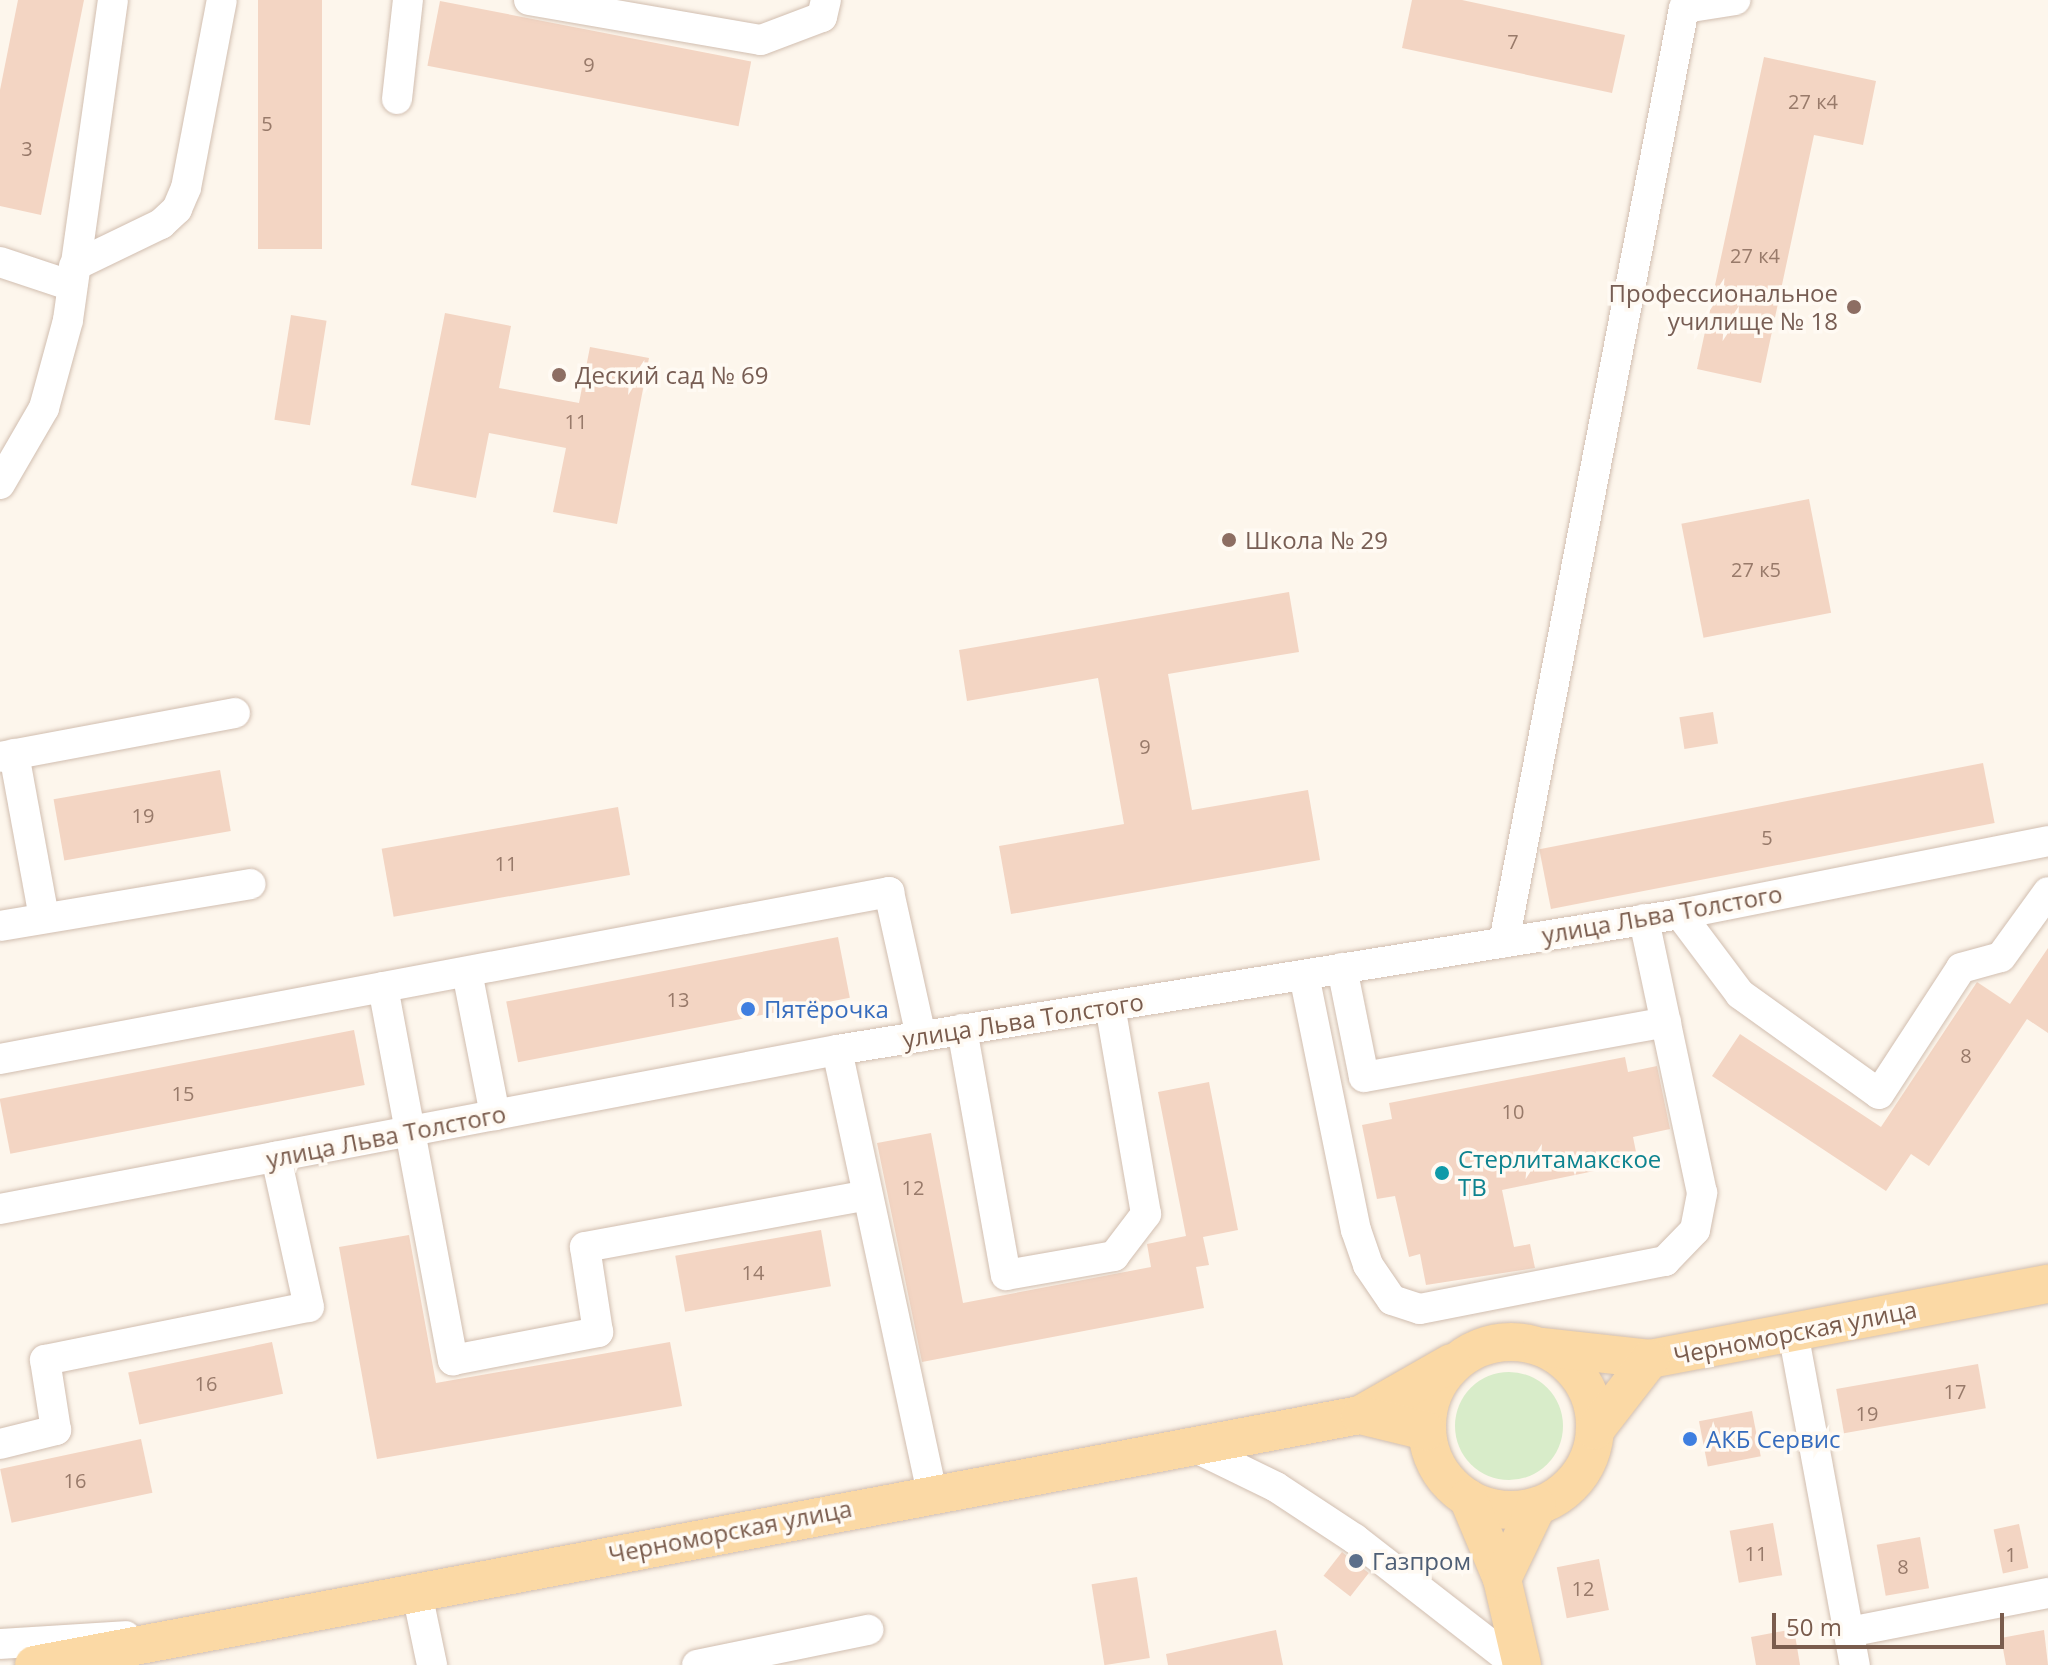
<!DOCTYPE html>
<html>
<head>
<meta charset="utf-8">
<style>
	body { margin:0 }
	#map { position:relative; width:2048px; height:1665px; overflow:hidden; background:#fdf6ec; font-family:"Open Sans",sans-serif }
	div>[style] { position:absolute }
	.green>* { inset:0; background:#d8ecc9 }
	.round { border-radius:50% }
	.building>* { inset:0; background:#f3d5c3; transform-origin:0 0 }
	.roads { filter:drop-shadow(0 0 2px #d1beb0) drop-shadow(0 0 2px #d1beb0) }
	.minor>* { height:30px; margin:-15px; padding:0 15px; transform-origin:15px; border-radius:15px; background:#fff }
	.major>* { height:38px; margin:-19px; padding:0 19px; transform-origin:19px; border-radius:19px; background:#fbd9a5 }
	.major>.ring { margin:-19px; padding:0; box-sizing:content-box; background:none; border:38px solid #fbd9a5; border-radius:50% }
	.dots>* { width:22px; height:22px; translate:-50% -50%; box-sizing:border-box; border:4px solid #fffaf3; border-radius:50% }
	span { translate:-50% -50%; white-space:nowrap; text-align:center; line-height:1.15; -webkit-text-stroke:7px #fffaf3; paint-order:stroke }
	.number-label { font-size:20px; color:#987a6a }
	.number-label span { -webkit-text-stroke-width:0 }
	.education-label { font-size:24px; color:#785e54 }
	.right { translate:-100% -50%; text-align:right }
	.left { translate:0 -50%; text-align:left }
	.street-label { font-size:24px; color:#7a5c4d }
	.shop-label { font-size:24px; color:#366cbe }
	.culture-label { font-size:24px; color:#0d838f }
	.service-label { font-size:24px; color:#4e5e75 }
	.scale { position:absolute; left:1772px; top:1613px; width:232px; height:36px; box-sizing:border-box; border:4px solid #7a5c4d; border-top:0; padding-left:10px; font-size:24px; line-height:28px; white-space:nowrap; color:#7a5c4d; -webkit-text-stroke:6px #fffaf3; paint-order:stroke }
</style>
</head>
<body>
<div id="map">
	<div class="green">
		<i class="round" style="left:1455px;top:1372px;width:108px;height:108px"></i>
	</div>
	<div class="building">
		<i style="clip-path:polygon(18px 0,84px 0,41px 215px,0 206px,0 90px)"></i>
		<i style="left:258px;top:0;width:64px;height:249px"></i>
		<i style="clip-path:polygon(1412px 0,1462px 0,1625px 35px,1612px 93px,1402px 48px)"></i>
		<i style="left:440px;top:1px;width:317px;height:66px;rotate:11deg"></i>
		<i style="clip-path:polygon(1764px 57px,1876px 81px,1863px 145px,1814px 135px,1761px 383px,1697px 369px)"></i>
		<i style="clip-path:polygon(445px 313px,511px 326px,499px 388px,579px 403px,590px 347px,649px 358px,617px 524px,553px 512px,566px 448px,489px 433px,476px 498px,411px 485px)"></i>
		<i style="left:291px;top:315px;width:36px;height:106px;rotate:9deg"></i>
		<i style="left:1809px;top:499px;width:116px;height:130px;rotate:79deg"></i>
		<i style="clip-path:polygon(1289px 592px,1299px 652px,1168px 674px,1192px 810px,1308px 790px,1320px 860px,1011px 914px,999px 846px,1124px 824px,1098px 678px,967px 701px,959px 650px)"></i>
		<i style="left:1713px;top:712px;width:32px;height:34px;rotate:81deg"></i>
		<i style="left:1983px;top:763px;width:61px;height:452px;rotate:79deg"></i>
		<i style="left:220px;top:770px;width:62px;height:169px;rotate:80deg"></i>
		<i style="left:618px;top:807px;width:69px;height:240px;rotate:80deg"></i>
		<i style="left:838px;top:937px;width:62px;height:338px;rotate:79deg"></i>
		<i style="clip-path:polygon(2048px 948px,2048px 1033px,2027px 1019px,1929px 1166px,1911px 1154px,1886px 1191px,1712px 1076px,1740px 1034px,1881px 1127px,1977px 982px,2010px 1004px)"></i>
		<i style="left:354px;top:1030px;width:56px;height:361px;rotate:79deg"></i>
		<i style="clip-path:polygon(1625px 1057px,1628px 1072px,1657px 1066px,1670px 1129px,1633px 1137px,1638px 1162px,1502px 1190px,1514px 1247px,1530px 1244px,1535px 1268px,1426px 1285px,1420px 1254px,1409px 1257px,1395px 1196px,1377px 1199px,1362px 1125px,1392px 1119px,1389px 1103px)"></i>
		<i style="clip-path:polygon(1209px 1082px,1238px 1230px,1203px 1237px,1209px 1265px,1196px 1267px,1204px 1308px,922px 1362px,877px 1143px,931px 1133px,963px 1303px,1151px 1267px,1147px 1244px,1186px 1236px,1158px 1092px)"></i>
		<i style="left:821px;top:1230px;width:57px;height:148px;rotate:80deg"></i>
		<i style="clip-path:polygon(409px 1235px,436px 1383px,670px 1342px,682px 1406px,377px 1459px,339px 1247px)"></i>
		<i style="left:272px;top:1342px;width:53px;height:147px;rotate:78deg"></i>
		<i style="left:1978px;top:1364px;width:45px;height:144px;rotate:80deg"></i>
		<i style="left:1752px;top:1411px;width:46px;height:54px;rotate:79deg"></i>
		<i style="left:141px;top:1439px;width:55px;height:144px;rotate:78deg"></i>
		<i style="left:1773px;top:1523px;width:53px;height:44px;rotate:80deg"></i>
		<i style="left:2019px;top:1524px;width:45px;height:26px;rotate:78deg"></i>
		<i style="left:1920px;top:1537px;width:52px;height:44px;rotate:80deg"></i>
		<i style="left:1342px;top:1552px;width:34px;height:30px;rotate:38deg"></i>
		<i style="left:1599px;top:1559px;width:52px;height:43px;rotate:79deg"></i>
		<i style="left:1137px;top:1577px;width:82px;height:46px;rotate:81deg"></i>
		<i style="clip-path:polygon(1794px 1629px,1800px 1665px,1756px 1665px,1751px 1637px)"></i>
		<i style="clip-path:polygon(1276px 1630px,1283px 1665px,1168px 1665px,1166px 1654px)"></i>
		<i style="clip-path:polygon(2044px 1630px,2048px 1665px,2006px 1665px,2001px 1638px)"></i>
	</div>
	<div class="roads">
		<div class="minor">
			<i style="left:529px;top:0;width:235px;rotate:9.8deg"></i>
			<i style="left:761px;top:40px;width:65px;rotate:-20.7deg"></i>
			<i style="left:822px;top:17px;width:17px;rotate:-77deg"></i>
			<i style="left:397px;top:99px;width:100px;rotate:-83.7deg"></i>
			<i style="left:0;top:262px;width:76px;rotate:18.4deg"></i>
			<i style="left:74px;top:266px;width:97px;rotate:-25.8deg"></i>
			<i style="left:161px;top:224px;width:22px;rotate:-43deg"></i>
			<i style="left:177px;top:209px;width:23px;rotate:-67deg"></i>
			<i style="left:186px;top:188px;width:191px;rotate:-79.2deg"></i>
			<i style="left:0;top:484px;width:88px;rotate:-59.9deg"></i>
			<i style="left:44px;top:408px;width:91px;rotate:-74.7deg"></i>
			<i style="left:68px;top:320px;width:323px;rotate:-82deg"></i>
			<i style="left:14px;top:754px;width:166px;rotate:79.6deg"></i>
			<i style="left:0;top:757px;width:239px;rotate:-10.6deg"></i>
			<i style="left:1680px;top:914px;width:100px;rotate:53.1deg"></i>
			<i style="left:1740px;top:994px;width:171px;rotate:35.7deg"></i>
			<i style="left:1879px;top:1094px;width:150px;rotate:-56.9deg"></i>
			<i style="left:1961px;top:968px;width:41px;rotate:-15.4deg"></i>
			<i style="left:2001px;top:957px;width:80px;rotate:-54.1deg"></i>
			<i style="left:0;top:926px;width:254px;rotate:-9.5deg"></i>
			<i style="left:1504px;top:942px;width:951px;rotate:-79.09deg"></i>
			<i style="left:1684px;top:8px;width:52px;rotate:-8.9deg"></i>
			<i style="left:1342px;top:968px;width:111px;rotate:78.6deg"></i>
			<i style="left:1364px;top:1077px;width:307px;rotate:-10.3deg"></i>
			<i style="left:467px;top:972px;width:146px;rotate:78.9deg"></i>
			<i style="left:1304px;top:975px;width:260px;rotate:78.5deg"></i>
			<i style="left:1356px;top:1230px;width:37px;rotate:71deg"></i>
			<i style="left:1368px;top:1265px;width:42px;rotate:55.6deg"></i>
			<i style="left:1392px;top:1300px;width:29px;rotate:18deg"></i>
			<i style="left:1420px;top:1309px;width:250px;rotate:-11.1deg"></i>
			<i style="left:1665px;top:1261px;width:43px;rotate:-45.9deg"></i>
			<i style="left:1695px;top:1230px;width:38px;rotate:-79deg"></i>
			<i style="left:1702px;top:1193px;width:280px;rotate:-102deg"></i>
			<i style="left:383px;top:987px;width:380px;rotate:79.4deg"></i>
			<i style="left:453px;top:1360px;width:148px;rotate:-10.9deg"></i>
			<i style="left:598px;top:1332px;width:86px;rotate:-98.7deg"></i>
			<i style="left:585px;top:1247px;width:287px;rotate:-10.4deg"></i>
			<i style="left:962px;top:1029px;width:250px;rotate:79.9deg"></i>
			<i style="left:1006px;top:1275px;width:110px;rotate:-10deg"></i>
			<i style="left:1114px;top:1256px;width:53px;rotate:-52.7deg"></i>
			<i style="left:1146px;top:1214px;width:211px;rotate:-99.8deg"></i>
			<i style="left:837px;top:1050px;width:452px;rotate:77.9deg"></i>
			<i style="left:0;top:1059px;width:905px;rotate:-10.64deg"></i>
			<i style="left:889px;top:892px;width:148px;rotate:77.5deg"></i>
			<i style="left:0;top:1209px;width:852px;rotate:-10.76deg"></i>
			<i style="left:837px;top:1050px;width:854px;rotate:-9.16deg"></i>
			<i style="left:1680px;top:914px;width:375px;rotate:-11.2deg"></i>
			<i style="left:1793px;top:1332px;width:339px;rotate:79.5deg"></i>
			<i style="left:0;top:1444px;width:58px;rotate:-14deg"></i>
			<i style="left:56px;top:1430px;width:71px;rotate:-98.9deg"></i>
			<i style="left:45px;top:1360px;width:269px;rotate:-11.4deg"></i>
			<i style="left:309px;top:1307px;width:154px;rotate:-102.4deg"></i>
			<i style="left:1192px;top:1446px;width:93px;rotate:26deg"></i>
			<i style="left:1276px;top:1487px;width:95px;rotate:33.4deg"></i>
			<i style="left:1355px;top:1539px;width:205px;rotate:37.9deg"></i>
			<i style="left:417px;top:1593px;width:74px;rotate:78.2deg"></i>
			<i style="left:1849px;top:1632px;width:203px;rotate:-11.1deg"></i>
			<i style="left:0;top:1644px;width:126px;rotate:-3.6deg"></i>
			<i style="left:697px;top:1665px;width:175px;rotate:-11.6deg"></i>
		</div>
		<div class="major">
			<i class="ring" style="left:1427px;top:1342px;width:130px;height:130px"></i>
			<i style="left:1542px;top:1347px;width:109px;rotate:6.3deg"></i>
			<i style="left:1650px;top:1359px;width:405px;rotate:-10.7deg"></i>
			<i style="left:1360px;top:1415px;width:105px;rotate:-29.7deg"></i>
			<i style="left:1595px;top:1430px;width:90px;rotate:-52.2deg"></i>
			<i style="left:1468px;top:1498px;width:88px;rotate:67.2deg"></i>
			<i style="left:1502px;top:1579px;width:88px;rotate:76.9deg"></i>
			<i style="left:1502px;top:1579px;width:81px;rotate:-64.4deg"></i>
			<i style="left:34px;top:1665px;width:1349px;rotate:-10.68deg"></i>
			<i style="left:1360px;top:1415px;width:68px;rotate:13.6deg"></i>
		</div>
	</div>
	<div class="dots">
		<i style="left:1854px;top:307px;background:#8d6e63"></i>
		<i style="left:559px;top:375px;background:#8d6e63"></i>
		<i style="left:1229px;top:540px;background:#8d6e63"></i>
		<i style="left:748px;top:1009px;background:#3f7fe0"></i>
		<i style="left:1442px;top:1173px;background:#0f9aa8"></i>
		<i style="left:1690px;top:1439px;background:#3f7fe0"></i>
		<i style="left:1356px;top:1561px;background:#5c6f8a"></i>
	</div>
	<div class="number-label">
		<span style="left:1513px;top:41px">7</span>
		<span style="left:589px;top:64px">9</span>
		<span style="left:1813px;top:101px">27 к4</span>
		<span style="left:267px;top:123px">5</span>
		<span style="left:27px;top:148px">3</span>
		<span style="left:1755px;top:255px">27 к4</span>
		<span style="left:576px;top:421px">11</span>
		<span style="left:1756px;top:569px">27 к5</span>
		<span style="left:1145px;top:746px">9</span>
		<span style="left:143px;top:815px">19</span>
		<span style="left:1767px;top:837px">5</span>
		<span style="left:506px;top:863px">11</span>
		<span style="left:678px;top:999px">13</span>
		<span style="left:1966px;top:1055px">8</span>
		<span style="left:183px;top:1093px">15</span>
		<span style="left:1513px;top:1111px">10</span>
		<span style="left:913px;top:1187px">12</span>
		<span style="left:753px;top:1272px">14</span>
		<span style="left:206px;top:1383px">16</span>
		<span style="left:1955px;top:1391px">17</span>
		<span style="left:1867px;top:1413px">19</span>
		<span style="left:75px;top:1480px">16</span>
		<span style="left:1756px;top:1553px">11</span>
		<span style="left:2011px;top:1554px">1</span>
		<span style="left:1903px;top:1566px">8</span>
		<span style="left:1583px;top:1588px">12</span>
	</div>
	<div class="education-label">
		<span class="right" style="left:1838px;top:307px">Профессиональное<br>училище № 18</span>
		<span class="left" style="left:575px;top:375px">Деский сад № 69</span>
		<span class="left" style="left:1245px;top:540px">Школа № 29</span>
	</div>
	<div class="street-label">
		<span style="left:1662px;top:914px;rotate:-10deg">улица Льва Толстого</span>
		<span style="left:1023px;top:1020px;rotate:-9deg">улица Льва Толстого</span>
		<span style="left:386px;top:1136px;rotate:-11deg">улица Льва Толстого</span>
		<span style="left:1795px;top:1332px;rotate:-11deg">Черноморская улица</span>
		<span style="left:730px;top:1531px;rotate:-11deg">Черноморская улица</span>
	</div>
	<div class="shop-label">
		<span class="left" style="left:764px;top:1009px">Пятёрочка</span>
		<span class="left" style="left:1706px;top:1439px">АКБ Сервис</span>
	</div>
	<div class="culture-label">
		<span class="left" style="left:1458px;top:1173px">Стерлитамакское<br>ТВ</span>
	</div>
	<div class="service-label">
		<span class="left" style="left:1372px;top:1561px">Газпром</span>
	</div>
	<div class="scale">50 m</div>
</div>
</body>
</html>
